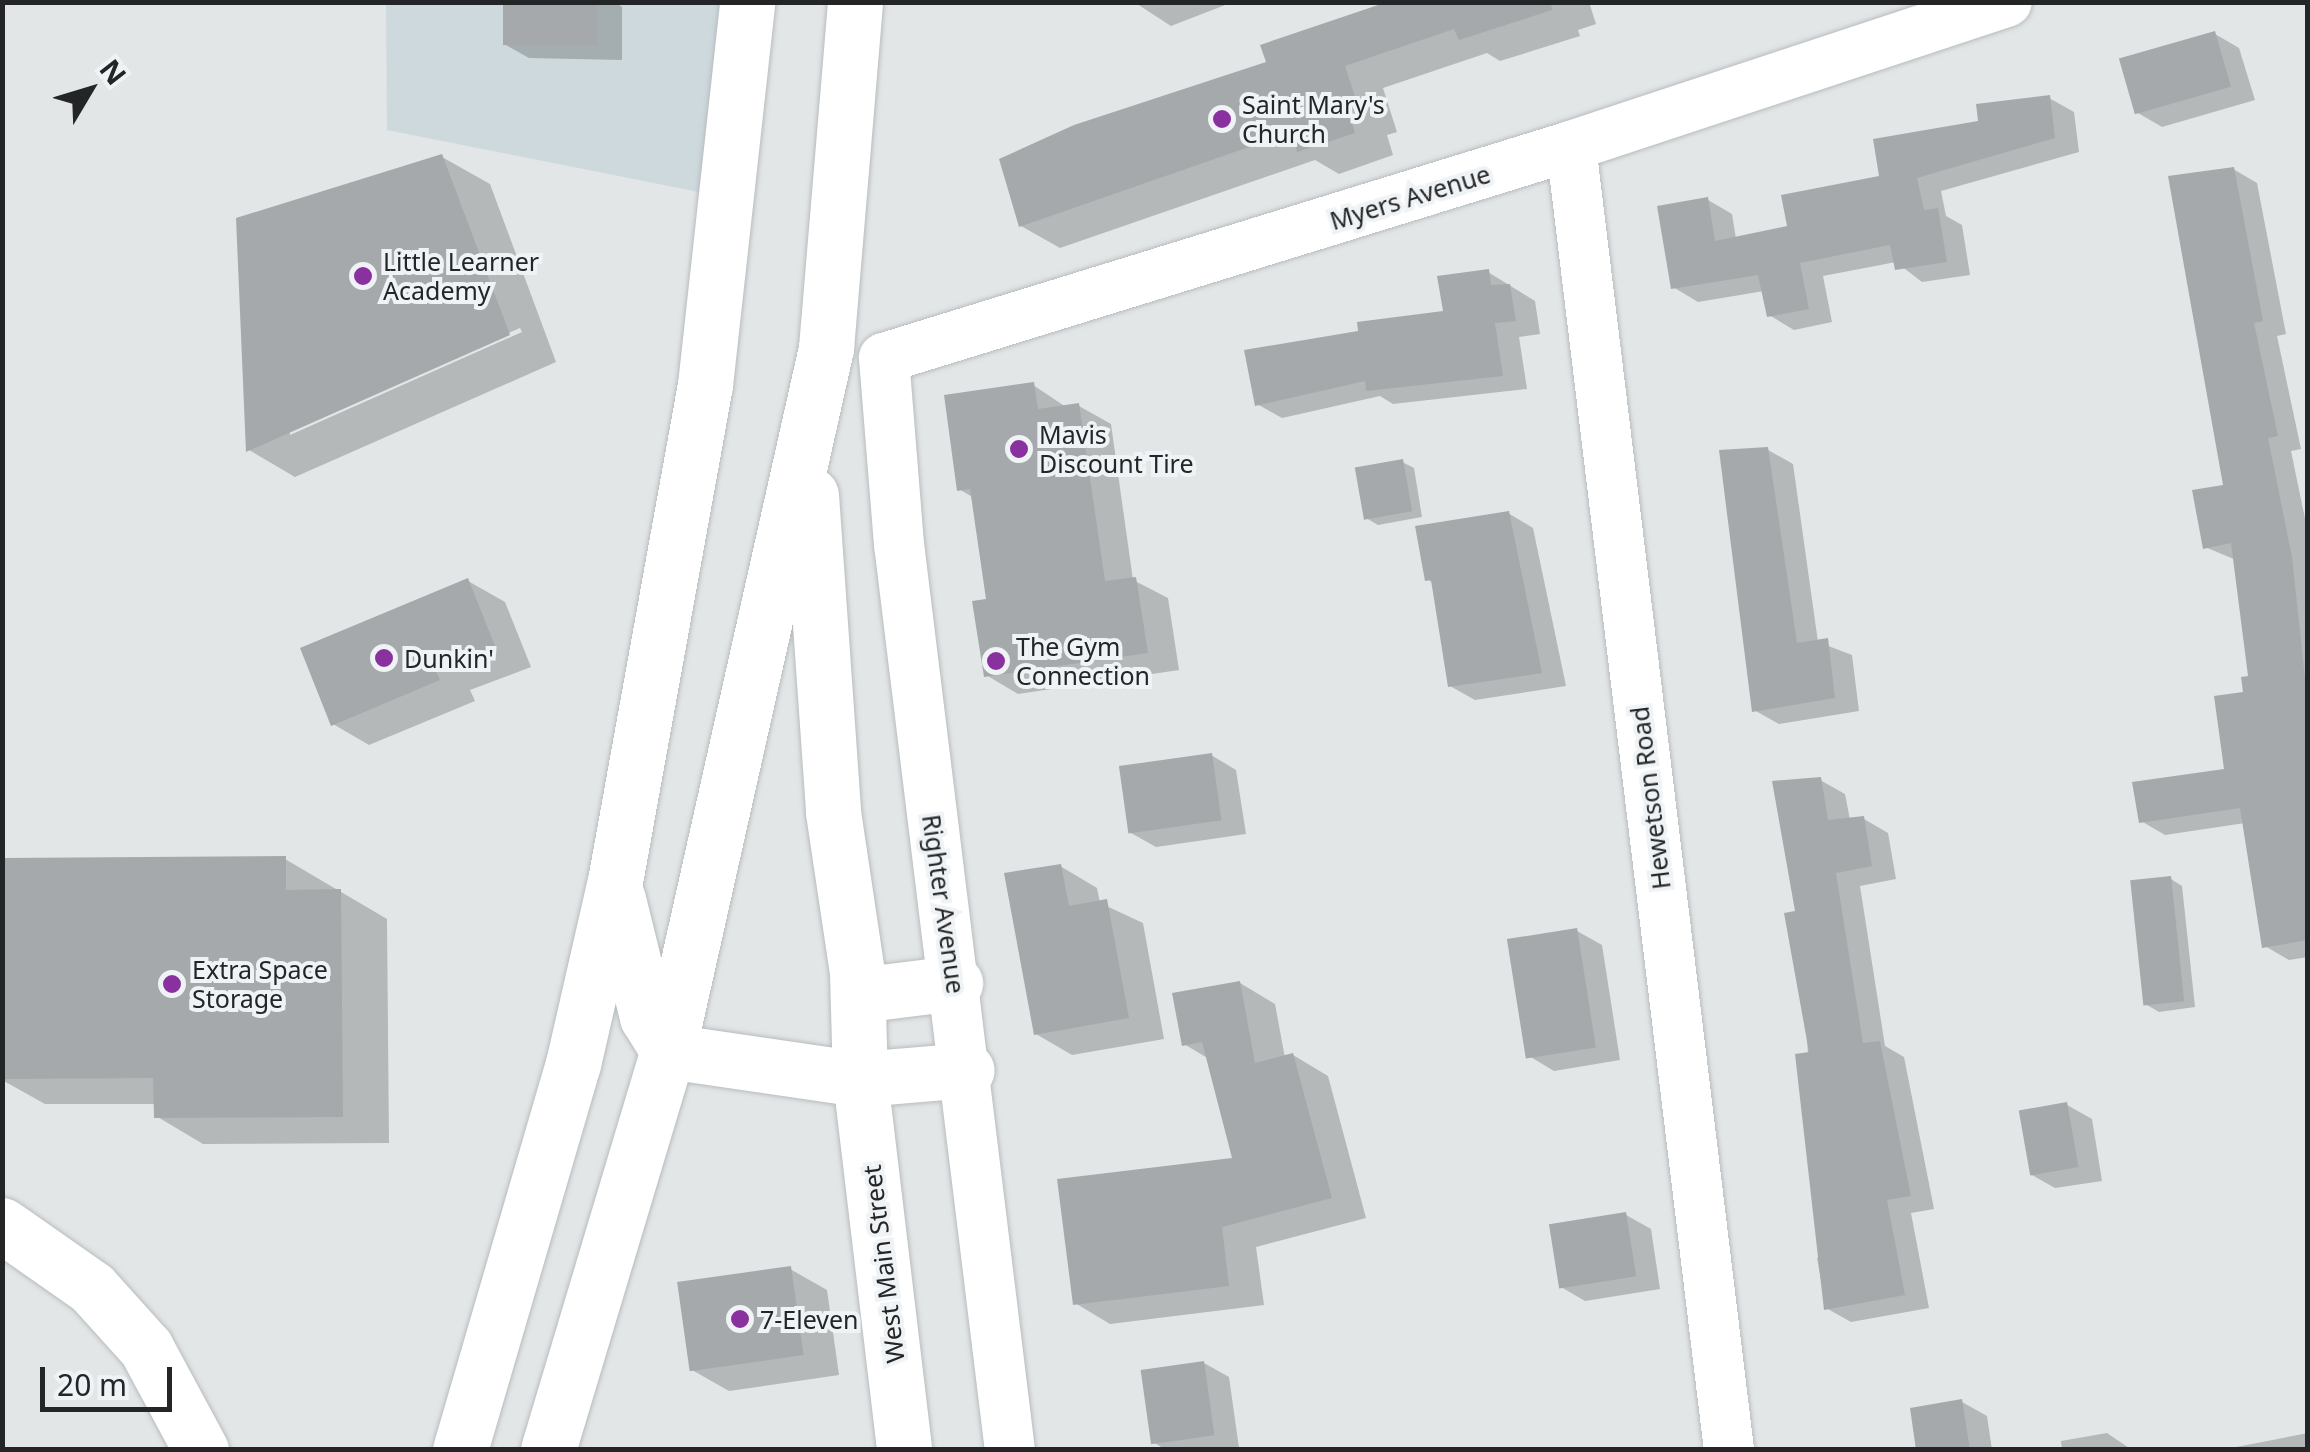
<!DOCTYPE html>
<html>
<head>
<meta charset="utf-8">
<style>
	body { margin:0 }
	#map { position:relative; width:2310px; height:1452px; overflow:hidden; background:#e2e6e7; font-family:"Noto Sans",sans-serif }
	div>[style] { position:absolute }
	.built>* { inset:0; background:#ced9dd }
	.shadow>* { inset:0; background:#0003 }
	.building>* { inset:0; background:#a6a9ab; transform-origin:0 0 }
	.roads { filter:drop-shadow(0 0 2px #b8bcbe) drop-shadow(0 0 2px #b8bcbe) }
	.street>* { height:50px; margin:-25px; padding:0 25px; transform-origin:25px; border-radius:25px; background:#fff }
	.secondary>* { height:55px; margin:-27.5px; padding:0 27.5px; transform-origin:27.5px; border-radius:27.5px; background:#fff }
	.highway>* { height:55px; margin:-27.5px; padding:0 27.5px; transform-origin:27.5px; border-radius:27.5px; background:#fff }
	.dots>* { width:28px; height:28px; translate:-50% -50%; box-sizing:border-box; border:5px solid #eff3f5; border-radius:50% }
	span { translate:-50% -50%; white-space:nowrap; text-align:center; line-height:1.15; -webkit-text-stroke:8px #eff3f5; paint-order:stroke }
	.poi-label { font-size:25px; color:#242526 }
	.left { translate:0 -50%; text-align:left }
	.street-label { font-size:25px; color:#242526 }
	.frame { position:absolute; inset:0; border:5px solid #242526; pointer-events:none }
	.north { position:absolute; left:40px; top:40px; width:100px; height:100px; -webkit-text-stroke:8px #eff3f5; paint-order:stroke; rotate:52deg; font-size:28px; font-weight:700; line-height:40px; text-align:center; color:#242526 }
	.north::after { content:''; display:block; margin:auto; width:35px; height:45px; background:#242526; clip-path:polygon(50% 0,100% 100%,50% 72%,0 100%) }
	.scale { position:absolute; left:40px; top:1367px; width:132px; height:45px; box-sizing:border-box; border:5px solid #242526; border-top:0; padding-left:12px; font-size:30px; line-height:35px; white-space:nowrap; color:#242526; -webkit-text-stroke:8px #eff3f5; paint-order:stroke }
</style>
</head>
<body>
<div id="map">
	<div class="built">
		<i style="clip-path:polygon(386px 3px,722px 3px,704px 193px,387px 130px)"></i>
	</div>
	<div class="shadow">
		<i style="clip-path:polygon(506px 2px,615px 2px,622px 7px,622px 60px,529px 58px,504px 44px)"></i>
		<i style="clip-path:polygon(1134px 2px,1233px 2px,1171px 26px)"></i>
		<i style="clip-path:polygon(1390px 2px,1589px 2px,1596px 24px,1578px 30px,1580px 36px,1500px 61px,1487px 53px,1383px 88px,1397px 132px,1387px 135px,1393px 155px,1339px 174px,1315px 160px,1060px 248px,1021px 226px,1269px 64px)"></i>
		<i style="clip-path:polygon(2215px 34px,2239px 48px,2255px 100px,2162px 127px,2138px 113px)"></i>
		<i style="clip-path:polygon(2049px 98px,2074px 112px,2079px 152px,1941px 191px,1946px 216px,1962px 225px,1970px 275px,1922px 282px,1896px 262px,1823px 276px,1832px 322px,1794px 330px,1769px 315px,1764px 291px,1698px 302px,1673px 287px,1708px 200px,1732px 214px,1736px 239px,1790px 228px,1981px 123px)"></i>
		<i style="clip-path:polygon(evenodd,442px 157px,490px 184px,556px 362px,295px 477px,249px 450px,442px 157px,520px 328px,522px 332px,290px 435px,290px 429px,520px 328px)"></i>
		<i style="clip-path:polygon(2233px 169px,2257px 183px,2286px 334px,2277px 336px,2301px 449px,2291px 451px,2308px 533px,2308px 957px,2289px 960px,2265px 946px,2245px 823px,2165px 835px,2141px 821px,2227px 771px,2250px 678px,2236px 560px,2205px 547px,2226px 488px)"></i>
		<i style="clip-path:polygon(1488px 272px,1535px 301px,1540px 334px,1519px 337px,1527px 389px,1393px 404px,1380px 396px,1282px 418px,1257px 404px,1361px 333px,1446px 313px)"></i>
		<i style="clip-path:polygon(1033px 385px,1066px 407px,1079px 406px,1111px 424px,1133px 580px,1168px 598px,1179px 670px,1018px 694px,986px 675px,989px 601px,974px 498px,959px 489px)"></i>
		<i style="clip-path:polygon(1768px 450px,1793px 464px,1818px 642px,1852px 655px,1859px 711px,1779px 724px,1754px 710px)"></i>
		<i style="clip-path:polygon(1402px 462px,1414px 468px,1422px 517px,1378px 525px,1366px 518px)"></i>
		<i style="clip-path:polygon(1508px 513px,1533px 528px,1566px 686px,1475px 700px,1450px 686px,1433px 583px,1427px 579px)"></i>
		<i style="clip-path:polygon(468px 581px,505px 602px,531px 667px,470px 690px,475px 701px,369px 745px,333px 724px)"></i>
		<i style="clip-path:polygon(1211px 755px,1236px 770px,1246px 834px,1156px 847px,1131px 833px)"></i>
		<i style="clip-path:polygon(1820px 780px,1845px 794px,1850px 820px,1864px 819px,1888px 833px,1896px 879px,1860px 886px,1885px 1046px,1904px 1057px,1934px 1209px,1911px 1213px,1929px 1308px,1851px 1322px,1826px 1308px,1817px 1258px,1824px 1257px,1797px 913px)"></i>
		<i style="clip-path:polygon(285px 859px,387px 919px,389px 1143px,203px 1144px,156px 1116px,156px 1104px,45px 1104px,2px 1080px,2px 860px)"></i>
		<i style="clip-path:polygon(1060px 866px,1097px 888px,1100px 903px,1143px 923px,1164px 1039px,1072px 1055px,1036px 1034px)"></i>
		<i style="clip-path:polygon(2171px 879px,2182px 886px,2195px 1007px,2159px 1012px,2147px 1005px)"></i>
		<i style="clip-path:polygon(1577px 931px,1602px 945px,1620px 1060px,1554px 1071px,1529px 1056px)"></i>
		<i style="clip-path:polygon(1240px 983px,1275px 1004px,1285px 1058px,1293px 1055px,1328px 1076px,1366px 1218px,1256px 1247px,1264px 1305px,1110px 1324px,1075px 1303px,1235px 1160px,1209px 1059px,1184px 1044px)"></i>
		<i style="clip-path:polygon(2067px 1105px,2092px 1119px,2102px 1181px,2055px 1188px,2030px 1174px)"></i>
		<i style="clip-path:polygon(1626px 1215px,1651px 1229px,1660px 1289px,1585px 1301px,1561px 1287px)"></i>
		<i style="clip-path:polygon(790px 1269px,827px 1290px,839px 1375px,729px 1391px,692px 1370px)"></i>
		<i style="clip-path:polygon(1204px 1363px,1229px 1377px,1239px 1448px,1166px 1450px,1153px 1442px)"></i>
		<i style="clip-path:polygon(1962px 1402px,1987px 1416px,1992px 1450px,1918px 1450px)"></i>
		<i style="clip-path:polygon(2107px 1433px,2132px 1450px,2062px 1450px,2061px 1441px)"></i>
		<i style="clip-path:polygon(2308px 1433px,2308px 1450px,2226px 1450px,2226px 1449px)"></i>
	</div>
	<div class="building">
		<i style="left:503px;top:2px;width:95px;height:43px"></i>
		<i style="clip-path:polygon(1387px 2px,1551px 2px,1552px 10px,1459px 40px,1454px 29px,1345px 66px,1359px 109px,1349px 112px,1355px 133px,1297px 152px,1292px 132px,1019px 227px,999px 159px,1074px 125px,1266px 62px,1260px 45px)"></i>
		<i style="left:2215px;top:31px;width:58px;height:100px;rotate:74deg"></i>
		<i style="clip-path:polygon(2050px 95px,2055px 138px,1917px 178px,1924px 210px,1938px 208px,1947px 262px,1895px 270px,1890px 245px,1800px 263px,1809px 309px,1767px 317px,1758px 275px,1671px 289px,1657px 206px,1708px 197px,1715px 241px,1787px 226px,1781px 195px,1879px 176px,1873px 139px,1978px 121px,1976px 104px)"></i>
		<i style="clip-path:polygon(442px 154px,510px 335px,246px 452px,236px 218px)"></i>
		<i style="clip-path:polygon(2234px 167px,2263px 321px,2254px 323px,2278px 436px,2268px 438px,2292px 557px,2308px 706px,2308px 940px,2262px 948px,2240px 808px,2139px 823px,2132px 782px,2224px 769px,2214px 696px,2243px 692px,2241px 677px,2248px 676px,2231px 543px,2203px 549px,2192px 490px,2223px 485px,2168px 176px)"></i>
		<i style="clip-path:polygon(1489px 269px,1491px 285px,1510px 284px,1516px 321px,1495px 323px,1503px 376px,1366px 391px,1365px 381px,1255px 406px,1244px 350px,1358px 331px,1357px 322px,1443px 311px,1437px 276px)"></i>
		<i style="clip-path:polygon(1034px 382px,1038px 409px,1079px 403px,1105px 581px,1136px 577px,1148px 653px,984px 677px,972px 601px,986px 599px,970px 489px,957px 491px,944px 395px)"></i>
		<i style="clip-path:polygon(1768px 447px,1797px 643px,1828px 638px,1835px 698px,1752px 712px,1719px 450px)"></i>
		<i style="left:1403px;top:459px;width:53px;height:49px;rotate:80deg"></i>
		<i style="clip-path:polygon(1509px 511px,1542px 673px,1448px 687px,1431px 580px,1425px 581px,1415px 526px)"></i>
		<i style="clip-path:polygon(468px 578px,495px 646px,435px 669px,440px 680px,331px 726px,300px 648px)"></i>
		<i style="left:1212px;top:753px;width:68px;height:94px;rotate:82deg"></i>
		<i style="clip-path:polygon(1821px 777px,1828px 820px,1864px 816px,1872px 866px,1836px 873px,1863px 1043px,1880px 1041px,1911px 1196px,1887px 1200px,1905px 1295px,1824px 1310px,1795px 1054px,1809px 1052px,1784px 913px,1795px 911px,1772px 781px)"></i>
		<i style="clip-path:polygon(286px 856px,286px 890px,341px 889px,343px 1117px,154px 1118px,153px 1078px,2px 1079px,2px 858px)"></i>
		<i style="clip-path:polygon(1061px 864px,1069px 906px,1107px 899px,1129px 1018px,1034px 1035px,1004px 873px)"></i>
		<i style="left:2171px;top:876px;width:126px;height:41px;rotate:84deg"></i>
		<i style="left:1577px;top:928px;width:121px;height:71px;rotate:81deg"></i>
		<i style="clip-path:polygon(1240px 981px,1255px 1063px,1293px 1053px,1332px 1198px,1222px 1227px,1229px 1286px,1073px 1305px,1057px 1179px,1232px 1158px,1202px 1042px,1182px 1046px,1172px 993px)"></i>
		<i style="left:2067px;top:1102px;width:66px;height:49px;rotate:80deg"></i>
		<i style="left:1626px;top:1212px;width:65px;height:78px;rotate:81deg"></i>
		<i style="left:791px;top:1266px;width:90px;height:115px;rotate:82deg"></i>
		<i style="left:1204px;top:1361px;width:75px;height:64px;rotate:82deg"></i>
		<i style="clip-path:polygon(1962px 1399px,1970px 1450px,1916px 1450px,1910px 1408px)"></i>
	</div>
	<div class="roads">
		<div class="street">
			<i style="left:1571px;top:146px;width:1314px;rotate:83.09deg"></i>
			<i style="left:884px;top:358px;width:719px;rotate:-17.15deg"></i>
			<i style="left:1571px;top:146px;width:459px;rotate:-18.3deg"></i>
			<i style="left:884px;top:358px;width:187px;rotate:85.4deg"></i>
			<i style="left:899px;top:544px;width:913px;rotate:83.02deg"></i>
		</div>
		<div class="secondary">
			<i style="left:860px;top:1079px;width:374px;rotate:83.2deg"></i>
		</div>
		<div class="highway">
			<i style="left:811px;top:495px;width:318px;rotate:86deg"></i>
			<i style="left:833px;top:812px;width:163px;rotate:81.5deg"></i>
			<i style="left:857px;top:973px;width:106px;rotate:88.4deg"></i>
			<i style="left:618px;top:899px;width:122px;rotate:76.2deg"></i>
			<i style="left:647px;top:1017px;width:40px;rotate:58deg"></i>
			<i style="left:668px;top:1051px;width:194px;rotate:8.3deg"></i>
			<i style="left:860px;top:1079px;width:107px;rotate:-4.8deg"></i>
			<i style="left:858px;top:995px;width:98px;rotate:-7.1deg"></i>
			<i style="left:2px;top:1225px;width:110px;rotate:35deg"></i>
			<i style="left:92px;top:1288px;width:81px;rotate:48deg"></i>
			<i style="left:146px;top:1348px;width:116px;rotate:61.7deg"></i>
			<i style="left:460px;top:1450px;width:402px;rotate:-73.7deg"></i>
			<i style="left:573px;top:1064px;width:188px;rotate:-77.1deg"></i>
			<i style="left:615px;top:881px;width:504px;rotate:-79.72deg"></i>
			<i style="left:705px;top:385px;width:385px;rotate:-83.7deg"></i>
			<i style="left:548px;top:1450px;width:417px;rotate:-73.3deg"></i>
			<i style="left:668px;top:1051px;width:721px;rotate:-77.33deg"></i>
			<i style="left:826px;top:348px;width:347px;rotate:-85.2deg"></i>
		</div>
	</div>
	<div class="dots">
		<i style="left:1222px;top:119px;background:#89329f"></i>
		<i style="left:363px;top:276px;background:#89329f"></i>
		<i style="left:1019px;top:449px;background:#89329f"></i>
		<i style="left:384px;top:658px;background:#89329f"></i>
		<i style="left:996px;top:661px;background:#89329f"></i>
		<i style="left:172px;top:984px;background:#89329f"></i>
		<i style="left:740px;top:1319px;background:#89329f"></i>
	</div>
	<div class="poi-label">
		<span class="left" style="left:1242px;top:119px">Saint Mary's<br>Church</span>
		<span class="left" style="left:383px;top:276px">Little Learner<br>Academy</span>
		<span class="left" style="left:1039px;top:449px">Mavis<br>Discount Tire</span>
		<span class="left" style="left:1016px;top:661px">The Gym<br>Connection</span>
		<span class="left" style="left:404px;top:658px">Dunkin'</span>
		<span class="left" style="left:192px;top:984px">Extra Space<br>Storage</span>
		<span class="left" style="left:760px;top:1319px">7-Eleven</span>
	</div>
	<div class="street-label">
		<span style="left:1410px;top:197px;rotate:-17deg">Myers Avenue</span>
		<span style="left:1650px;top:798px;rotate:-97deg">Hewetson Road</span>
		<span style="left:944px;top:904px;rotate:82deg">Righter Avenue</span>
		<span style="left:883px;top:1264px;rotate:-97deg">West Main Street</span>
	</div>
	<div class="frame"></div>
	<div class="north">N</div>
	<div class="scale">20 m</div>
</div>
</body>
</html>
